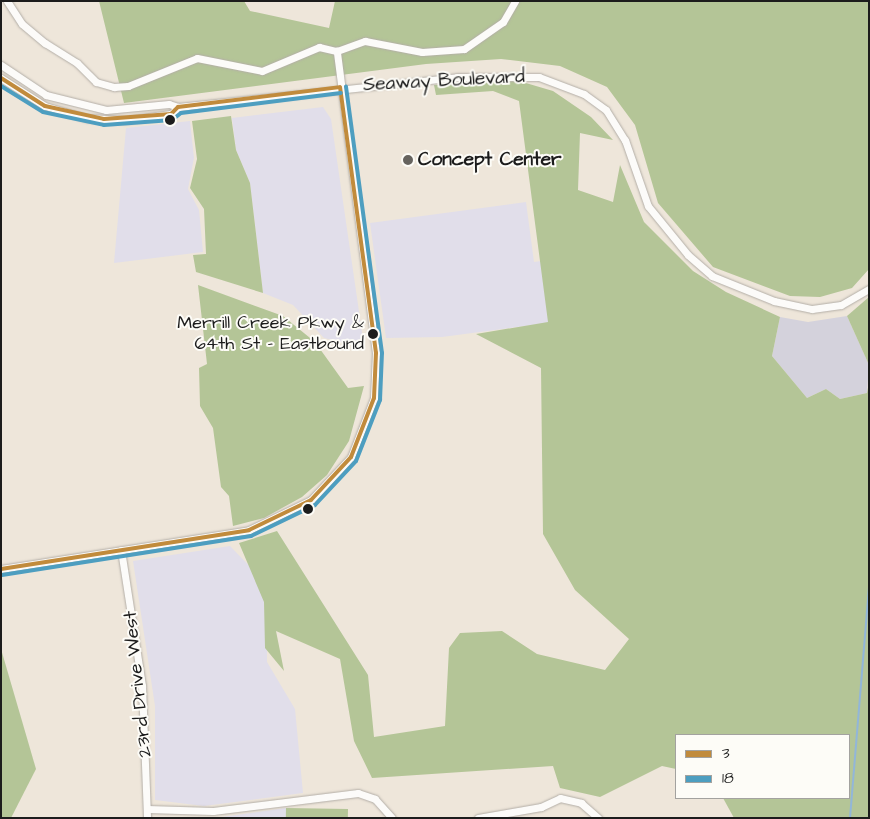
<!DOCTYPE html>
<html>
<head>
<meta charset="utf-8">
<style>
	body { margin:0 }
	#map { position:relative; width:870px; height:819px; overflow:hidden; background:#eee6da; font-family:"Architects Daughter",sans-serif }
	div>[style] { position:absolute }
	.built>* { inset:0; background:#e1deea }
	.industrial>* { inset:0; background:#d4d2dc }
	.forest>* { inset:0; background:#b4c597; transform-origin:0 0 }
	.stream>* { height:2px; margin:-1px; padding:0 1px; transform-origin:1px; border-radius:1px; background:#92b6d9 }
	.roads { filter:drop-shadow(0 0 1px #b3aea7) drop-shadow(0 0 1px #b3aea7) }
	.minor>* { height:7px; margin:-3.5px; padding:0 3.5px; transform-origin:3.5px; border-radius:3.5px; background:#fcfbf9 }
	.bus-1>* { height:4px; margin:-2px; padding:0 2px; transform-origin:2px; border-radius:2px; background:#c18b3c }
	.bus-2>* { height:4px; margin:-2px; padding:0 2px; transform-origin:2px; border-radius:2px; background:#4d9ec0 }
	.dots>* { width:14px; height:14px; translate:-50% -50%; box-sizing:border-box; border:2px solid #fdfcf7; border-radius:50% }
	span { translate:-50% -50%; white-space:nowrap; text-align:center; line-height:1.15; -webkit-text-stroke:4px #fdfcf7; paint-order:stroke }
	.bus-label { font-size:18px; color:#1c1c1c }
	.right { translate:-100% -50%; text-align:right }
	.street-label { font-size:19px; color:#1c1c1c }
	.poi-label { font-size:19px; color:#1c1c1c; font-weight:700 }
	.left { translate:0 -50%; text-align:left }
	.frame { position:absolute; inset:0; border:2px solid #1c1c1c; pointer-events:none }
	.legend { position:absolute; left:675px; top:734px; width:175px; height:65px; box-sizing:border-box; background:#fdfcf7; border:1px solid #a3a29f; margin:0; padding:6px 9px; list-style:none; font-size:15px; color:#1c1c1c }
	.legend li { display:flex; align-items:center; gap:10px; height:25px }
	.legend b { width:25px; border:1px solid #a3a29f }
</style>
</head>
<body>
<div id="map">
	<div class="built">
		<i style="clip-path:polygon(323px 107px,331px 119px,363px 339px,344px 343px,324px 338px,293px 305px,263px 293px,250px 183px,236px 150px,232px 118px)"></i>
		<i style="clip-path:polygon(190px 121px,194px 158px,188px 189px,199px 210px,203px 252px,114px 263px,126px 128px)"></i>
		<i style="clip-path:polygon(526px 202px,534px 262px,541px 261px,549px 323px,442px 337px,386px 338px,370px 223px)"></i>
		<i style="clip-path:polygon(230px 546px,267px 584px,267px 662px,295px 709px,303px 793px,204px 806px,155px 800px,155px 706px,133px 561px)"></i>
		<i style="clip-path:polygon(286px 808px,286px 818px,156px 818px,222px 817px)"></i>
	</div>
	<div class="industrial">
		<i style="clip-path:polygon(847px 316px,869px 365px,867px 393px,840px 399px,826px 389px,807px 398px,772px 356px,780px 317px,808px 322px)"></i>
	</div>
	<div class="forest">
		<i style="clip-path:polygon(99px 1px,244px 1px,250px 11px,329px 28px,335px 1px,869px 1px,869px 269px,852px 288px,820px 297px,790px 296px,713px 267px,658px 203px,635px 125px,607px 87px,560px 66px,501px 59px,426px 64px,124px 103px)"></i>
		<i style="clip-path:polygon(519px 81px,553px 91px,591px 117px,613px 140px,580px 133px,578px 190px,613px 202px,620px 165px,644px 222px,693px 271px,726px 292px,780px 317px,772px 356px,807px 398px,826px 389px,840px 399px,867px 393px,869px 382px,869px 818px,734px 818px,723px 798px,849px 798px,849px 735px,676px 735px,676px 769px,662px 766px,600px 797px,560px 788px,553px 766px,372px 778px,354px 741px,340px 659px,276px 631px,284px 671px,265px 648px,264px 602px,239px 543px,277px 531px,368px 675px,374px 737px,445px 726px,449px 648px,460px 633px,502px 631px,537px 654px,605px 670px,629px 639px,575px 590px,543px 534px,541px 368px,476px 334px,548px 322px,519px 101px,493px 91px,436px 95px,434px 85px)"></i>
		<i style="clip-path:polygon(231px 116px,236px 150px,250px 183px,263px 293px,196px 272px,193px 255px,206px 254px,204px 209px,190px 188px,197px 159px,192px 121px)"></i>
		<i style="clip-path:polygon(198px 285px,283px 316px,315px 342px,348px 388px,364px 386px,349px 441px,327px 475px,302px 497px,264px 518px,233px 526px,229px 496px,221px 487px,213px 428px,200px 406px,199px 368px,207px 364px)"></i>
		<i style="clip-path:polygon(869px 297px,869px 365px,847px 316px)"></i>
		<i style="clip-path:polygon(1px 649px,36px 769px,11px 818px,1px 818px)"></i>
		<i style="left:286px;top:808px;width:62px;height:10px;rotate:1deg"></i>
	</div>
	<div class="stream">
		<i style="left:850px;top:818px;width:233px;rotate:-85.3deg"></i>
	</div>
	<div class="roads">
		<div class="minor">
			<i style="left:7px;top:1px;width:27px;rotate:57deg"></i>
			<i style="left:22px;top:24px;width:30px;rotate:40deg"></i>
			<i style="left:45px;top:43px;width:38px;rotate:32deg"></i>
			<i style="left:77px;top:63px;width:27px;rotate:45deg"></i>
			<i style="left:96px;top:82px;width:19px;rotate:16deg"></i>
			<i style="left:114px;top:87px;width:14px;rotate:-4deg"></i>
			<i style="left:128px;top:86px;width:74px;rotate:-22.1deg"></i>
			<i style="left:197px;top:58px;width:66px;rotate:11.3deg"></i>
			<i style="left:262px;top:71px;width:62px;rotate:-22.8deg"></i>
			<i style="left:319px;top:47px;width:18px;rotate:13deg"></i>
			<i style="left:337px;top:51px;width:30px;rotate:-20deg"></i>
			<i style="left:365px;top:41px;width:58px;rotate:10.9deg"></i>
			<i style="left:422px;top:52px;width:42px;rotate:-4.1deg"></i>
			<i style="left:464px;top:49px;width:47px;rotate:-34.7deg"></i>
			<i style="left:503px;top:22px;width:24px;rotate:-60deg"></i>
			<i style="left:1px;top:65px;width:54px;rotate:33.7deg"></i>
			<i style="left:46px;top:95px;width:62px;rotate:14deg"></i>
			<i style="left:106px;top:110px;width:63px;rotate:-5.4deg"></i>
			<i style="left:169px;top:104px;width:9px;rotate:18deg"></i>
			<i style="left:178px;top:107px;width:281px;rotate:-6.1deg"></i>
			<i style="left:457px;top:77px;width:82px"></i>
			<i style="left:539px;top:77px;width:48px;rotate:20.7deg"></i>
			<i style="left:584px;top:94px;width:27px;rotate:36deg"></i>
			<i style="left:606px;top:110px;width:36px;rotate:58deg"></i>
			<i style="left:625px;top:140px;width:70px;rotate:70.8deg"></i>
			<i style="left:648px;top:206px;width:63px;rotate:50.8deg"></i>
			<i style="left:688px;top:255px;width:32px;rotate:41deg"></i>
			<i style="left:712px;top:276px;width:67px;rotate:22deg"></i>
			<i style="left:774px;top:301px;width:39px;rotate:12deg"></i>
			<i style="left:812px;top:309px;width:29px;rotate:-8deg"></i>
			<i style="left:841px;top:305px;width:32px;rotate:-30deg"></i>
			<i style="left:1px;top:78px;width:52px;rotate:32.5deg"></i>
			<i style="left:45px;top:106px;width:44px;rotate:15.9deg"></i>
			<i style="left:87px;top:118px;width:39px;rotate:3deg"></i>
			<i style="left:126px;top:120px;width:45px;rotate:-7.6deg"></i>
			<i style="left:171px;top:114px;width:10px;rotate:-45deg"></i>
			<i style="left:121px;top:550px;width:138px;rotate:81.2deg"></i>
			<i style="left:142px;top:686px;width:132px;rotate:87.8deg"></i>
			<i style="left:1px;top:569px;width:251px;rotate:-8.9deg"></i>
			<i style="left:249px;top:530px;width:69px;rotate:-25.8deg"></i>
			<i style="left:311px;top:500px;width:59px;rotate:-47.1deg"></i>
			<i style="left:351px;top:457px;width:63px;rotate:-68.7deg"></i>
			<i style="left:374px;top:398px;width:45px;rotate:-87.5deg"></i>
			<i style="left:376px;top:353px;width:305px;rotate:-97.4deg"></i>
			<i style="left:147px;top:809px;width:66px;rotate:1.7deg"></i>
			<i style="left:213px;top:811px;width:146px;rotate:-7.1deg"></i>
			<i style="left:358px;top:793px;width:18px;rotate:19deg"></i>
			<i style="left:375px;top:799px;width:25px;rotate:48deg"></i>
			<i style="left:478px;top:818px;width:64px;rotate:-9.9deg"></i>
			<i style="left:541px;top:807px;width:21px;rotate:-25deg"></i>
			<i style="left:560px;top:798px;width:22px;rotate:13deg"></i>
			<i style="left:581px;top:803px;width:23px;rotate:41deg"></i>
		</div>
	</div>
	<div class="bus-1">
		<i style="left:1px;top:78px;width:52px;rotate:32.5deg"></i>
		<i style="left:45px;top:106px;width:60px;rotate:12.4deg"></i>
		<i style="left:104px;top:119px;width:67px;rotate:-4.3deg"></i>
		<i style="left:171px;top:114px;width:10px;rotate:-45deg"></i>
		<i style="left:178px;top:107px;width:163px;rotate:-7deg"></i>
		<i style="left:1px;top:569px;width:251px;rotate:-8.9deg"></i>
		<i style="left:249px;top:530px;width:69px;rotate:-25.8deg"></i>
		<i style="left:311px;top:500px;width:59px;rotate:-47.1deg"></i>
		<i style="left:351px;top:457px;width:63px;rotate:-68.7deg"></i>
		<i style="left:374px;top:398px;width:45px;rotate:-87.5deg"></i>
		<i style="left:376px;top:353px;width:268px;rotate:-97.7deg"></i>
	</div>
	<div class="bus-2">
		<i style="left:1px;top:86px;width:49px;rotate:31.8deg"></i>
		<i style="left:43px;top:112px;width:62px;rotate:12deg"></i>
		<i style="left:104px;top:125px;width:68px;rotate:-4.2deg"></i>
		<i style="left:172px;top:120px;width:11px;rotate:-38deg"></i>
		<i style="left:181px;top:113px;width:161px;rotate:-7.1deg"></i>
		<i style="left:2px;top:575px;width:252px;rotate:-8.9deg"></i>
		<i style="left:251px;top:536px;width:71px;rotate:-25.8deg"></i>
		<i style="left:315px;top:505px;width:60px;rotate:-47deg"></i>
		<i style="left:356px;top:461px;width:66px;rotate:-68.5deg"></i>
		<i style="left:380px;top:400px;width:47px;rotate:-87.6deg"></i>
		<i style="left:382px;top:353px;width:269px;rotate:-97.7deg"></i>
	</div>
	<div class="dots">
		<i style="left:170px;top:120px;background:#1c1c1c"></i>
		<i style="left:408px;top:160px;background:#66635e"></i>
		<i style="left:373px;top:334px;background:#1c1c1c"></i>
		<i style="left:308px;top:509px;background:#1c1c1c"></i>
	</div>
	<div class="bus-label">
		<span class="right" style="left:364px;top:334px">Merrill Creek Pkwy &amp;<br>64th St - Eastbound</span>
	</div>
	<div class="street-label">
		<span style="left:444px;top:81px;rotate:-3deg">Seaway Boulevard</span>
		<span style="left:138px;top:684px;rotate:-96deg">23rd Drive West</span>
	</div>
	<div class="poi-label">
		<span class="left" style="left:418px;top:160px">Concept Center</span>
	</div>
	<div class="frame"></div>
	<ul class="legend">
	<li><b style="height:6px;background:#c18b3c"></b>3</li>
	<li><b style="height:6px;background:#4d9ec0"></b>18</li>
	</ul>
</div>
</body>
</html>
